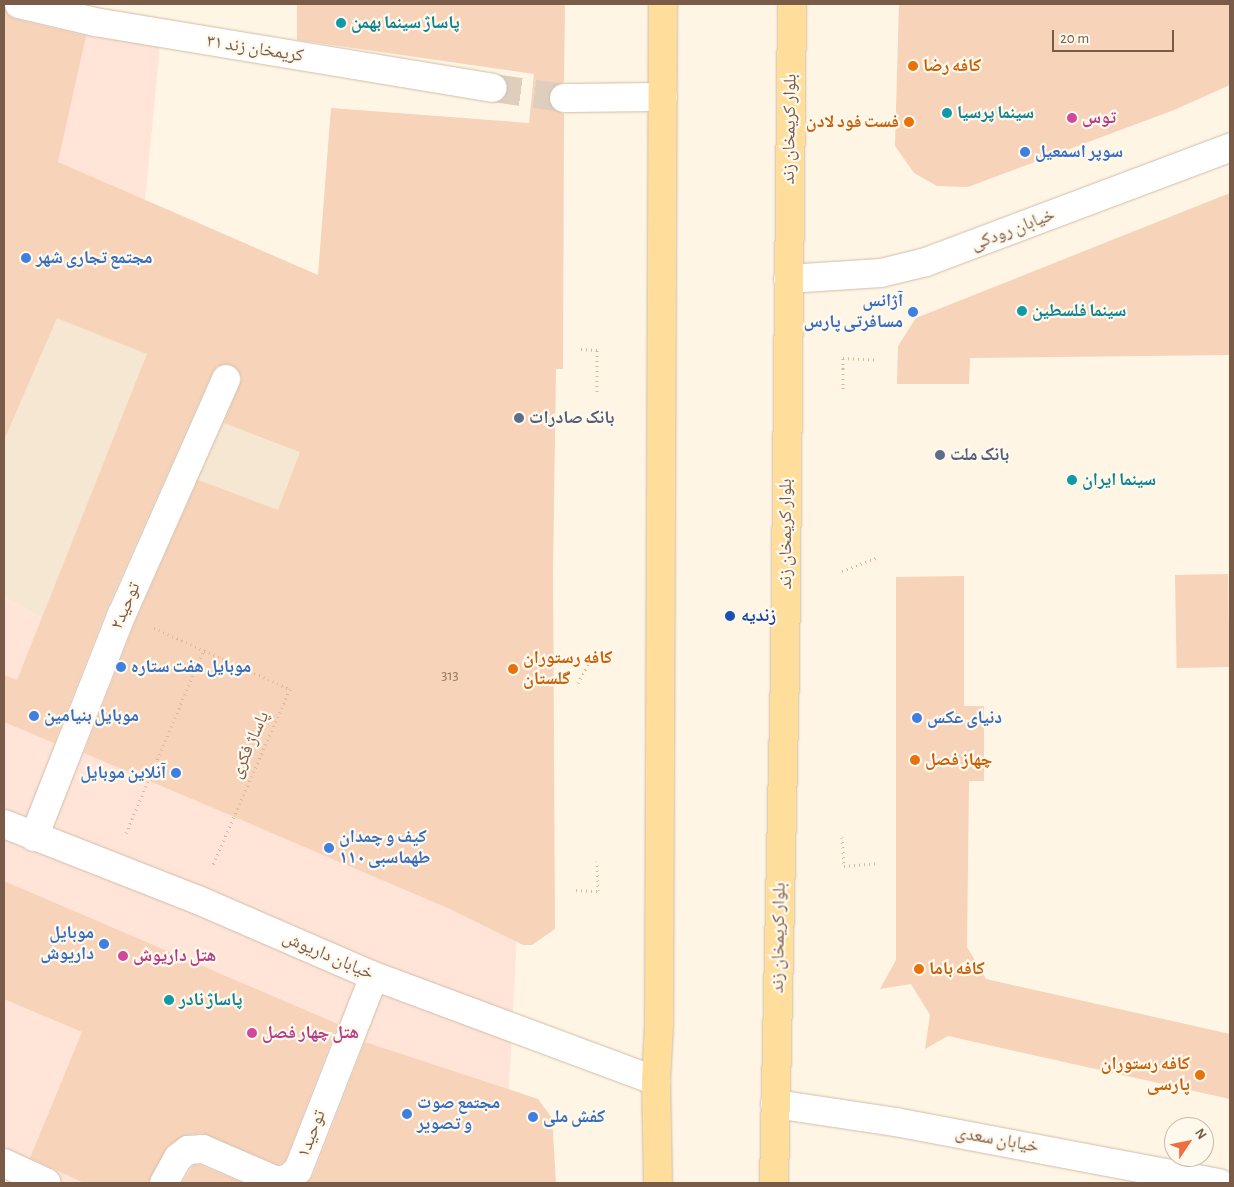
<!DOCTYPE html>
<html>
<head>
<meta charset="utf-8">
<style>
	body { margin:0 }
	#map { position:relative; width:1234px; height:1187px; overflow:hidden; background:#fef5e4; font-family:"Alegreya Sans","Noto Naskh Arabic",sans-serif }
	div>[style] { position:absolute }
	.residential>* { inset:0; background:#f6e7d2 }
	.commercial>* { inset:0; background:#ffe4d7 }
	.building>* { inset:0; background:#f6d3b9; transform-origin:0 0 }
	.minor-tunnel>* { height:28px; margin-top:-14px; transform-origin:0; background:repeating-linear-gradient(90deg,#ddcebd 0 28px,transparent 0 42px) }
	.path>* { height:3px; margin-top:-1.5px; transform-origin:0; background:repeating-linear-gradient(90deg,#dbb79c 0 1px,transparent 0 5px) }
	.roads { filter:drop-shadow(0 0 1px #d0bca9) drop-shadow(0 0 1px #d0bca9) }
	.minor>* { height:28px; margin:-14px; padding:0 14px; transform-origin:14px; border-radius:14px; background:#fff }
	.major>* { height:28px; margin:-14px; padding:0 14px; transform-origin:14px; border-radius:14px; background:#ffdd9a }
	.dots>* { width:14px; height:14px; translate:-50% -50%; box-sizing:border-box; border:2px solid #fff8ec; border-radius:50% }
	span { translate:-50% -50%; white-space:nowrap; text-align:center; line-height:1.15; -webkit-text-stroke:4.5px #fff8ec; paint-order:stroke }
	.number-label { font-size:15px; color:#987964 }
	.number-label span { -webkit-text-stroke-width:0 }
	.culture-label { font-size:18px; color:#0d838f; font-weight:700 }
	.left { translate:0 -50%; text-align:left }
	.street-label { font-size:18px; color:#795b47 }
	.food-label { font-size:18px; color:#c56008; font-weight:700 }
	.right { translate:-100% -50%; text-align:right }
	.hotel-label { font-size:18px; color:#b23c85; font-weight:700 }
	.shop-label { font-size:18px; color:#366cbe; font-weight:700 }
	.service-label { font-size:18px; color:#4e5e75; font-weight:700 }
	.transit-label { font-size:18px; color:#164399; font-weight:700 }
	.frame { position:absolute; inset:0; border:5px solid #795b47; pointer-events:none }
	.north { position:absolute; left:1164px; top:1117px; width:50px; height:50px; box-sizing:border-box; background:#fff8ec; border:1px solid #c9b9aa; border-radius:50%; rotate:56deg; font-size:14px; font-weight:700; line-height:20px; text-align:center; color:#795b47 }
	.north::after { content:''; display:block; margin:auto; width:18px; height:22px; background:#f16d40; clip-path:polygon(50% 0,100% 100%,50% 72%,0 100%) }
	.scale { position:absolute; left:1052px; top:30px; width:122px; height:22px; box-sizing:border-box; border:2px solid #795b47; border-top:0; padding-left:6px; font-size:15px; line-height:18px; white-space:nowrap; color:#795b47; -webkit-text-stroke:4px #fff8ec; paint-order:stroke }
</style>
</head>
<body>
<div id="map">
	<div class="residential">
		<i style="clip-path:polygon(58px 162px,241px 242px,346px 536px,102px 642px,41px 617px,4px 597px,4px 362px,28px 306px)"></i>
	</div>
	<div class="commercial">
		<i style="clip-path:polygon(4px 6px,160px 46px,145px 200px,58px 162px,28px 306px,4px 362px)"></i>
		<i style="clip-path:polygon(159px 548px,240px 581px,521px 854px,509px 1089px,501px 1121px,506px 1151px,502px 1183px,39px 1183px,4px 1166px,4px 597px,41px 617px,102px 642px)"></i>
	</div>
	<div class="building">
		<i style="clip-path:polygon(4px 4px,8px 15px,15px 19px,86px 36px,58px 162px,318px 275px,331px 108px,529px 123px,534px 74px,297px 40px,297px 4px,565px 4px,564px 82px,556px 85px,548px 98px,551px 106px,564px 114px,563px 369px,556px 369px,553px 569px,555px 929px,532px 945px,523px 945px,450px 909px,84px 753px,136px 620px,198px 480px,278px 510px,300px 452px,224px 423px,242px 378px,232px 365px,217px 366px,212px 373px,107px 608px,54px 743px,4px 722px,4px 675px,17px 680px,147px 354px,57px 318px,4px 440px)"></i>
		<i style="clip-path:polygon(899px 4px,1230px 4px,1230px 85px,1174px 110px,968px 187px,937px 186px,914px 173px,895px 146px)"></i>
		<i style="clip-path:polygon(1230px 193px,1230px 355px,970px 358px,969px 384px,897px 384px,898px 346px,916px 318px)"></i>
		<i style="left:1228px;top:574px;width:93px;height:53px;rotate:89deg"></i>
		<i style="clip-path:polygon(964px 576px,964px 706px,984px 706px,984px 781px,969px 781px,967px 947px,986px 979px,1230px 1034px,1230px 1099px,948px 1036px,925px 1049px,930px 1015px,911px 984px,880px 989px,896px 960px,896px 577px)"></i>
		<i style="clip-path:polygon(4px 881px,338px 1024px,285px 1161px,278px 1165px,202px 1133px,186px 1135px,168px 1146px,148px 1183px,84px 1183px,30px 1158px,82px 1032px,4px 999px)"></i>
		<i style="clip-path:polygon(365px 1042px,538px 1099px,552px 1118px,556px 1183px,307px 1183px,313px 1176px)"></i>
		<i style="clip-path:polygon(194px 1165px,200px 1165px,243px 1183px,182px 1183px)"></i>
	</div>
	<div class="minor-tunnel">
		<i style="left:493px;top:88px;width:72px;rotate:8deg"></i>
	</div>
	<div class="path">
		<i style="left:581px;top:349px;width:16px;rotate:4deg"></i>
		<i style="left:597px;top:350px;width:42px;rotate:90deg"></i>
		<i style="left:843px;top:389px;width:31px;rotate:-90deg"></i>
		<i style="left:843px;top:358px;width:35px;rotate:3deg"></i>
		<i style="left:842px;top:571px;width:36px;rotate:-21deg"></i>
		<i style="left:154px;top:628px;width:149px;rotate:24.2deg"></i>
		<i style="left:290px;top:689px;width:194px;rotate:113.7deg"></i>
		<i style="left:578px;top:683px;width:35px;rotate:-61deg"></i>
		<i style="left:126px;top:833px;width:200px;rotate:-67deg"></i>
		<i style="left:842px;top:837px;width:29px;rotate:86deg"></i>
		<i style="left:844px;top:866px;width:32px;rotate:-5deg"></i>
		<i style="left:576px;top:890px;width:22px;rotate:3deg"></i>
		<i style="left:598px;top:891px;width:30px;rotate:-92deg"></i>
	</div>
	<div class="roads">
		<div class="minor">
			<i style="left:19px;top:4px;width:78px;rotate:13.3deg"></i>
			<i style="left:95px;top:22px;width:403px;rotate:9.4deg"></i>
			<i style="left:564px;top:98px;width:99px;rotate:-0.6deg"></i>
			<i style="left:788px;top:279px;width:93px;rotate:-3.7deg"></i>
			<i style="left:881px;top:273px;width:46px;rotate:-13.7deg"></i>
			<i style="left:926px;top:262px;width:325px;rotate:-20.6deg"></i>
			<i style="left:4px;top:824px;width:208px;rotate:21.4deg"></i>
			<i style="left:198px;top:900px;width:192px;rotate:23.4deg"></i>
			<i style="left:374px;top:976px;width:301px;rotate:20.4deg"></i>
			<i style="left:34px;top:837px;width:240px;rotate:-68.5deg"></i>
			<i style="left:122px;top:614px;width:257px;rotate:-66.1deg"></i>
			<i style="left:775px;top:1104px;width:122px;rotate:8.5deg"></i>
			<i style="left:896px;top:1122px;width:329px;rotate:10.7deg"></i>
			<i style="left:4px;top:1163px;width:47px;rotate:24.9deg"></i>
			<i style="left:164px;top:1183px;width:29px;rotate:-61deg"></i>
			<i style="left:178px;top:1158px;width:13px;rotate:-39deg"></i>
			<i style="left:188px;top:1150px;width:15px;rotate:-4deg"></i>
			<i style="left:203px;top:1149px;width:81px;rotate:23.4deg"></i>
			<i style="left:277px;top:1181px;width:12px;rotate:-14deg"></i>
			<i style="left:289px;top:1178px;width:12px;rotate:-42deg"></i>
			<i style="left:298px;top:1170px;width:208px;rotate:-68.6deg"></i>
		</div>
		<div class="major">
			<i style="left:658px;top:1183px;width:102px;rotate:-91.1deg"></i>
			<i style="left:656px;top:1081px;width:55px;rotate:-86.9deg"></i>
			<i style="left:659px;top:1026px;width:1022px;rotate:-89.78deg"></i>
			<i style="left:774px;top:1183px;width:511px;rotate:-88.77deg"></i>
			<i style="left:785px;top:672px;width:668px;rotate:-89.4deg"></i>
		</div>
	</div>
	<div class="dots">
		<i style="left:341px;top:23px;background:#0f9aa8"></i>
		<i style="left:913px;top:66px;background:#e8710a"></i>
		<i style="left:947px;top:113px;background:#0f9aa8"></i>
		<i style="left:1072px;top:118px;background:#d1479c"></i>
		<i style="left:909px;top:122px;background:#e8710a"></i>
		<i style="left:1025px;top:152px;background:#3f7fe0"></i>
		<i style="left:26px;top:258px;background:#3f7fe0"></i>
		<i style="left:1022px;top:311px;background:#0f9aa8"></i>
		<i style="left:913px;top:312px;background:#3f7fe0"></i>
		<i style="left:519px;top:418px;background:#5c6f8a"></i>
		<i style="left:940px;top:455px;background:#5c6f8a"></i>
		<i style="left:1072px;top:480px;background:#0f9aa8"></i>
		<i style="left:730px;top:616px;background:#1a4fb4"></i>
		<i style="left:121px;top:667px;background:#3f7fe0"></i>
		<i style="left:513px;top:669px;background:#e8710a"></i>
		<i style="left:34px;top:716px;background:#3f7fe0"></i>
		<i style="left:917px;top:718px;background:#3f7fe0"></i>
		<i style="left:915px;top:760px;background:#e8710a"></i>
		<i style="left:176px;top:773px;background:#3f7fe0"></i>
		<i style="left:329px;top:848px;background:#3f7fe0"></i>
		<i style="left:104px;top:944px;background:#3f7fe0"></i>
		<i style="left:123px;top:956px;background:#d1479c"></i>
		<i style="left:919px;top:969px;background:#e8710a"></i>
		<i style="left:169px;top:1000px;background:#0f9aa8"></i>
		<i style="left:252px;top:1033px;background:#d1479c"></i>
		<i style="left:1200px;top:1075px;background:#e8710a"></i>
		<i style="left:407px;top:1114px;background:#3f7fe0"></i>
		<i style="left:533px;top:1117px;background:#3f7fe0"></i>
	</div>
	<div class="number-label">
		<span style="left:450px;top:676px">313</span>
	</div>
	<div class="culture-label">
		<span class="left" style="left:351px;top:23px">پاساژ سینما بهمن</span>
		<span class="left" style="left:957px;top:113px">سینما پرسیا</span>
		<span class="left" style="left:1032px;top:311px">سینما فلسطین</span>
		<span class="left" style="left:1082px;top:480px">سینما ایران</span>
		<span class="left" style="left:179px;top:1000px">پاساژ نادر</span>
	</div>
	<div class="street-label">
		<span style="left:255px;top:49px;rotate:9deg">کریمخان زند ۳۱</span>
		<span style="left:790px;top:129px;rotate:-89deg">بلوار کریمخان زند</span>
		<span style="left:1013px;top:230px;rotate:-21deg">خیابان رودکی</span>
		<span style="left:786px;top:534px;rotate:-90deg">بلوار کریمخان زند</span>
		<span style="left:126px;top:606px;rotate:-67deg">توحید۲</span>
		<span style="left:250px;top:745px;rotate:-66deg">پاساژ فکری</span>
		<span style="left:779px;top:938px;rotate:-89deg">بلوار کریمخان زند</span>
		<span style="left:328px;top:956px;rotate:23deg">خیابان داریوش</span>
		<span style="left:312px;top:1134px;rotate:-69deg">توحید۱</span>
		<span style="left:997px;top:1140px;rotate:10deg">خیابان سعدی</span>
	</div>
	<div class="food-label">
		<span class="left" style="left:923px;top:66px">کافه رضا</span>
		<span class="right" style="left:899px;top:122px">فست فود لادن</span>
		<span class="left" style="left:523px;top:669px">کافه رستوران<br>گلستان</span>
		<span class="left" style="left:925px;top:760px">چهاز فصل</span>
		<span class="left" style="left:929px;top:969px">کافه باما</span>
		<span class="right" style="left:1190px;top:1075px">کافه رستوران<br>پارسی</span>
	</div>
	<div class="hotel-label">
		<span class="left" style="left:1082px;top:118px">توس</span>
		<span class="left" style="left:133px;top:956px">هتل داریوش</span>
		<span class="left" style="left:262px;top:1033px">هتل چهار فصل</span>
	</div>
	<div class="shop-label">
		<span class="left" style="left:1035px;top:152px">سوپر اسمعیل</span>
		<span class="left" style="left:36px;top:258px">مجتمع تجاری شهر</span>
		<span class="right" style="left:903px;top:312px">آژانس<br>مسافرتی پارس</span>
		<span class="left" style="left:131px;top:667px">موبایل هفت ستاره</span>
		<span class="left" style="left:44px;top:716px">موبایل بنیامین</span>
		<span class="left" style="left:927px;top:718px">دنیای عکس</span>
		<span class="right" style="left:166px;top:773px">آنلاین موبایل</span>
		<span class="left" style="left:339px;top:848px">کیف و چمدان<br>۱۱۰ طهماسبی</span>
		<span class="right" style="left:94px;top:944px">موبایل<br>داریوش</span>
		<span class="left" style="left:417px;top:1114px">مجتمع صوت<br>و تصویر</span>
		<span class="left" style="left:543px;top:1117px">کفش ملی</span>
	</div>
	<div class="service-label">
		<span class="left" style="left:529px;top:418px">بانک صادرات</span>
		<span class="left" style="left:950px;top:455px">بانک ملت</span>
	</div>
	<div class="transit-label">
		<span class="left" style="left:741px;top:616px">زندیه</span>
	</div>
	<div class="frame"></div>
	<div class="north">N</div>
	<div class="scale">20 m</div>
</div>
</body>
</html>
